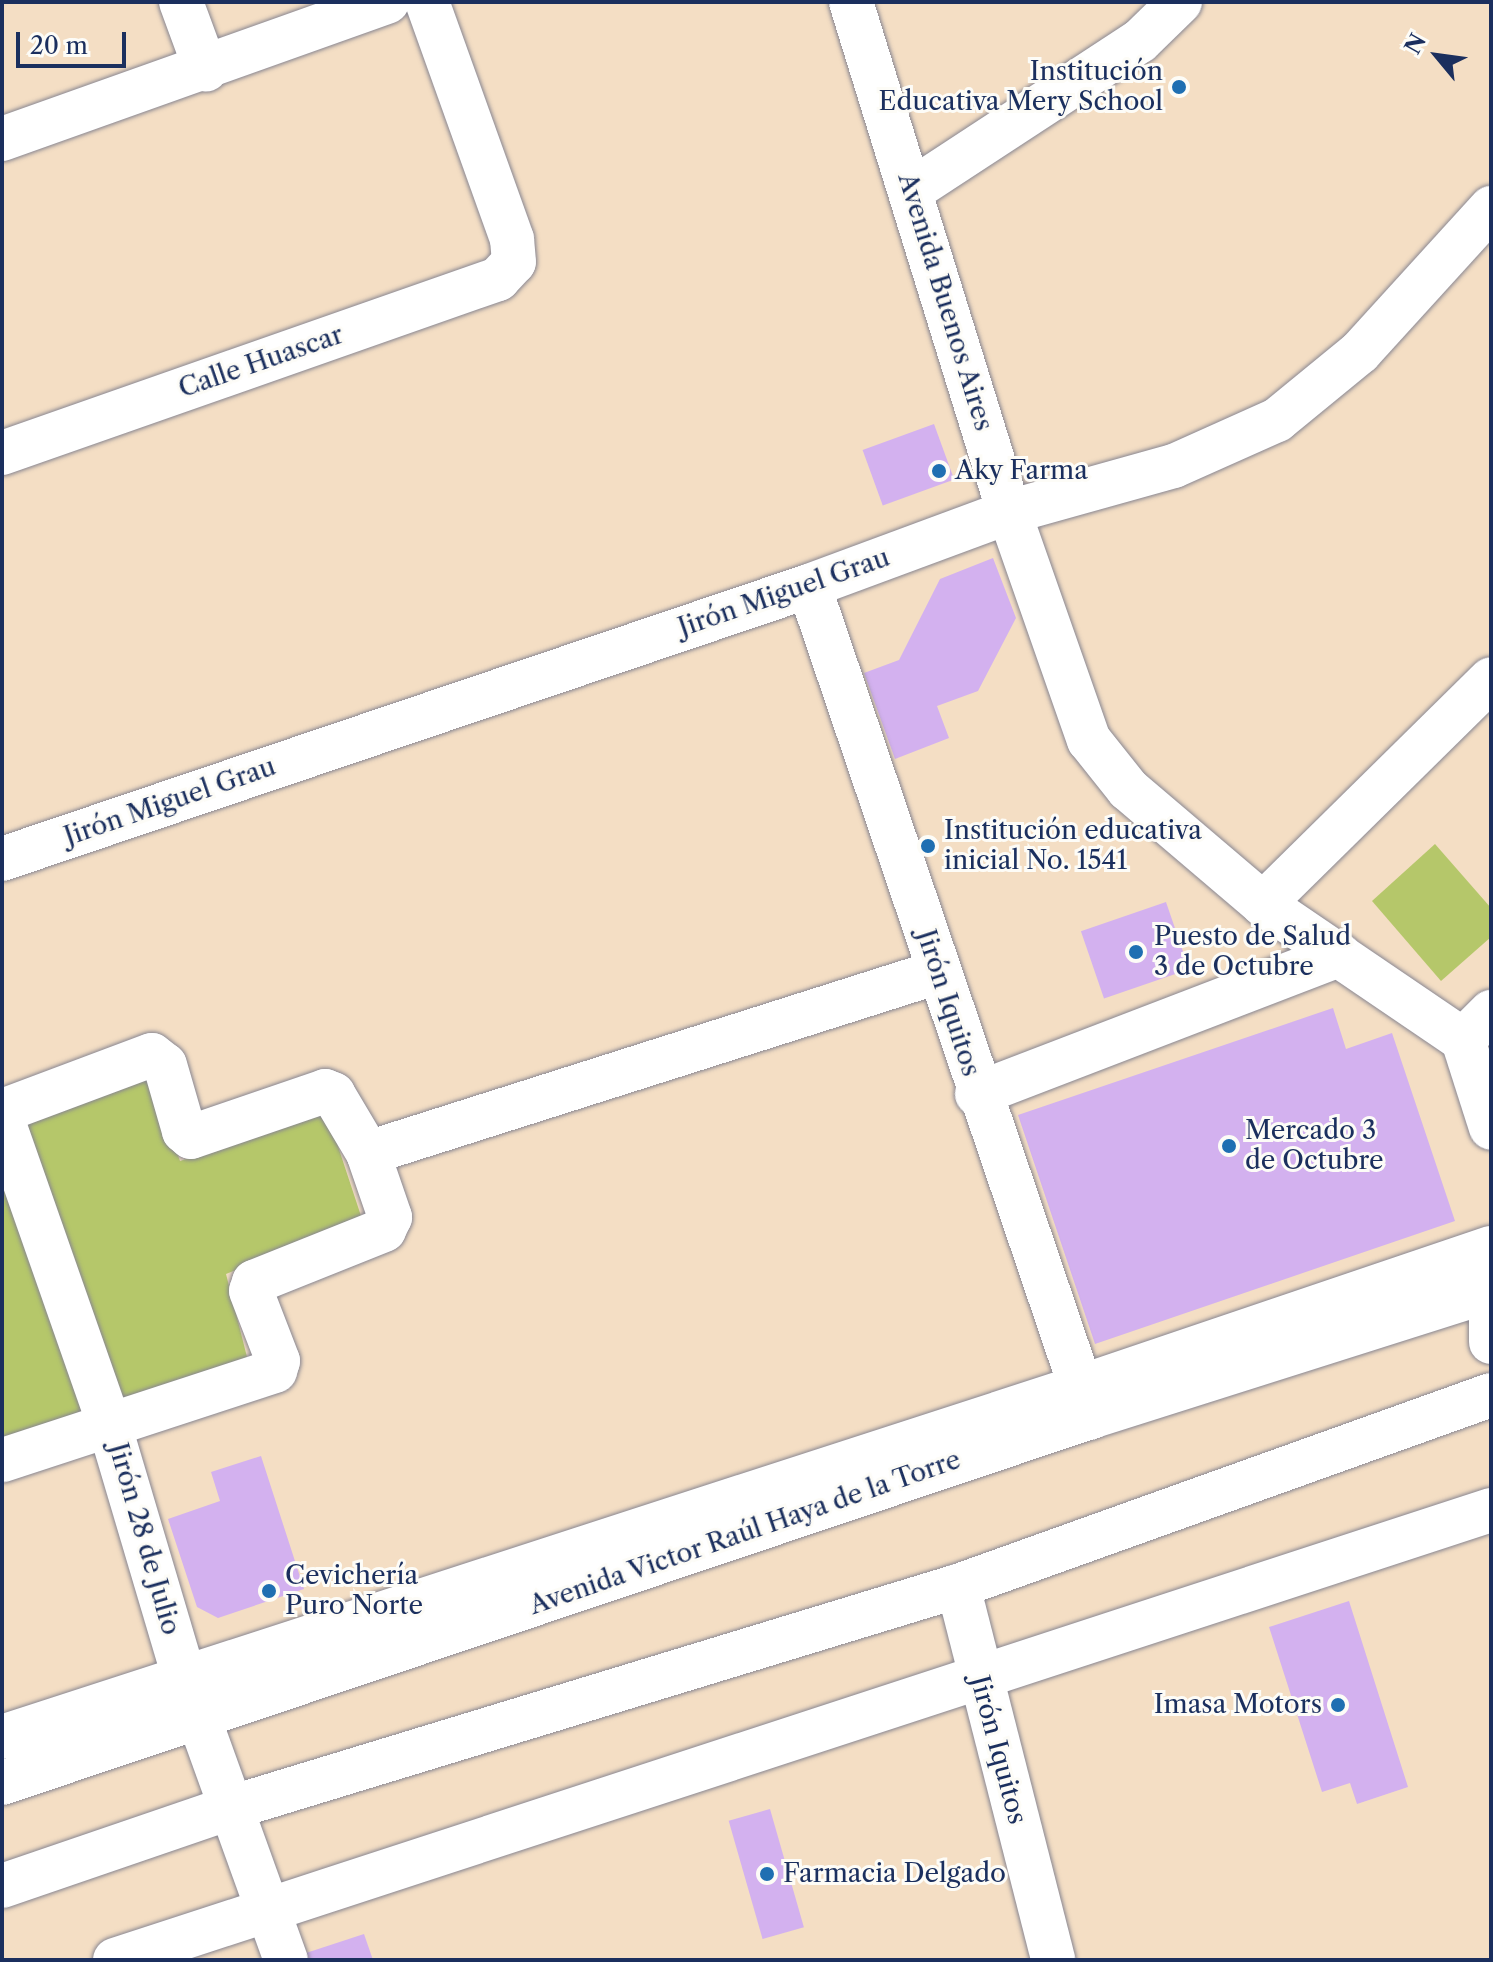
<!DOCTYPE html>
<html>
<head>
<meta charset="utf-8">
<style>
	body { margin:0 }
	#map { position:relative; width:1493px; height:1962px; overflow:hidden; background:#f4dec4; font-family:"Libre Caslon Text",serif }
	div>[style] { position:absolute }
	.green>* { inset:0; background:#b5c76a }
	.building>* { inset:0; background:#d3b1ef; transform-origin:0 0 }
	.roads { filter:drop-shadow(0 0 2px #888691) drop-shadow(0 0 2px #888691) }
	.street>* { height:44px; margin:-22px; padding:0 22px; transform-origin:22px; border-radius:22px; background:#fff }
	.secondary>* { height:44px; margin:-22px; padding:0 22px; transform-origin:22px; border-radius:22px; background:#fff }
	.primary>* { height:44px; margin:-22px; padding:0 22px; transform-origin:22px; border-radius:22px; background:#fff }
	.dots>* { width:22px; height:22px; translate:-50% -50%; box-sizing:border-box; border:4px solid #fdfcf7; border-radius:50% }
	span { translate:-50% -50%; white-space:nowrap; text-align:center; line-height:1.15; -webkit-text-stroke:6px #fdfcf7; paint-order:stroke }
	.poi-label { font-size:26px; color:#1b2f5e }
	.right { translate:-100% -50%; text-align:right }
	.left { translate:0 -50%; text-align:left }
	.street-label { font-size:26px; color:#1b2f5e }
	.frame { position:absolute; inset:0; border:4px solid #1b2f5e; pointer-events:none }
	.north { position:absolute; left:1397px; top:16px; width:80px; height:80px; -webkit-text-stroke:6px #fdfcf7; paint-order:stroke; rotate:299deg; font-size:22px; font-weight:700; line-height:32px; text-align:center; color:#1b2f5e }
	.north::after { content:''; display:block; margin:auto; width:28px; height:36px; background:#1b2f5e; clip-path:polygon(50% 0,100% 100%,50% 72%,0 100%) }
	.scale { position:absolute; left:16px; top:32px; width:110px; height:36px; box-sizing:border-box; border:4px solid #1b2f5e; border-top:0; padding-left:10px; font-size:24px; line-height:28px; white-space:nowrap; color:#1b2f5e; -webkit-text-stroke:6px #fdfcf7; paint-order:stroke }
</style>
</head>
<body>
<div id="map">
	<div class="green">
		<i style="clip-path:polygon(1435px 844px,1491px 908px,1491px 937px,1441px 981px,1372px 901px)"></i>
		<i style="clip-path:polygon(148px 1071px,180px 1161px,327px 1113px,362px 1219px,226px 1274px,248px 1361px,2px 1444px,2px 1124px)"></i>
	</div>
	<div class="building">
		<i style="left:934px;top:424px;width:59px;height:76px;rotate:70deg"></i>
		<i style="clip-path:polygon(993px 558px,1016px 618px,978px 691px,937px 706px,949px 738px,895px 759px,864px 673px,899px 660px,940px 579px)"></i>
		<i style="left:1166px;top:902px;width:71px;height:90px;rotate:71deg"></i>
		<i style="clip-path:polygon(1333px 1008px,1346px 1049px,1392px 1033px,1455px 1221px,1095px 1344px,1018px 1115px)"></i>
		<i style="clip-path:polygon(261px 1456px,304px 1589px,218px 1618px,197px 1607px,168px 1519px,220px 1501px,211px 1472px)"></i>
		<i style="clip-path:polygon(1349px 1601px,1408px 1787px,1357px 1804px,1350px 1783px,1322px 1792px,1269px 1627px)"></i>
		<i style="left:770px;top:1809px;width:123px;height:43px;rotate:74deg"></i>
		<i style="clip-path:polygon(364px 1934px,373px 1960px,308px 1960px,306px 1953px)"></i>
	</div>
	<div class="roads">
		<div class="street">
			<i style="left:181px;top:2px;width:72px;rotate:69.8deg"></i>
			<i style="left:2px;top:139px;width:409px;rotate:-19.6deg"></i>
			<i style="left:912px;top:190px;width:272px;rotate:-33.2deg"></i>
			<i style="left:1140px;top:41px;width:56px;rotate:-44.3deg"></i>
			<i style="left:2px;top:453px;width:526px;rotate:-19.33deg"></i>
			<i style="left:498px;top:279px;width:23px;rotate:-47deg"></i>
			<i style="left:514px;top:262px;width:23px;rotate:-95deg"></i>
			<i style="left:512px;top:239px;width:252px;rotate:-109.7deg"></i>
			<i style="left:809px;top:586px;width:878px;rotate:71.26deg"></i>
			<i style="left:2px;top:859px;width:852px;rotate:-18.69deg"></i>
			<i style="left:809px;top:586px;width:213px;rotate:-20.3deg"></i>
			<i style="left:1009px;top:512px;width:171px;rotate:-15.6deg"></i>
			<i style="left:1174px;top:466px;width:113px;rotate:-24.1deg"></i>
			<i style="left:1277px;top:420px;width:107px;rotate:-39.3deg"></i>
			<i style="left:1360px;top:352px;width:195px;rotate:-47.7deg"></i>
			<i style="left:1263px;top:904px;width:320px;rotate:-44.6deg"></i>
			<i style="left:1463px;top:1040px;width:40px;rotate:-45deg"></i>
			<i style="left:977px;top:1094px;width:388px;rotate:-21deg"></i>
			<i style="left:2px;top:1111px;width:160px;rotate:-20.5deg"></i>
			<i style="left:152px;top:1055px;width:16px;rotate:38deg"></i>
			<i style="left:165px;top:1065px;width:69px;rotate:73.9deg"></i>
			<i style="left:184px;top:1131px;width:9px;rotate:41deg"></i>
			<i style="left:191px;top:1137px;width:142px;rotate:-18.9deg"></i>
			<i style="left:325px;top:1091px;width:9px;rotate:21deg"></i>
			<i style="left:333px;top:1094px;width:69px;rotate:59.3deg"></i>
			<i style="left:368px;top:1153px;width:68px;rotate:71deg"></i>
			<i style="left:390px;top:1217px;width:14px;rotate:115deg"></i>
			<i style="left:384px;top:1230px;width:140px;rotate:158.2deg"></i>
			<i style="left:254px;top:1282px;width:9px;rotate:108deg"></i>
			<i style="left:251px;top:1291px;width:75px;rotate:68.9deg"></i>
			<i style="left:278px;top:1361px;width:10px;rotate:107deg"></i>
			<i style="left:275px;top:1371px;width:287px;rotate:161.9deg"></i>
			<i style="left:2px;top:1118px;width:327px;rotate:70.7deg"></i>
			<i style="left:110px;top:1427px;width:261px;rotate:73.5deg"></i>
			<i style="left:184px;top:1677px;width:301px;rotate:70.2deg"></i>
			<i style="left:368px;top:1153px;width:598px;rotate:-17.62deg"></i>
			<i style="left:958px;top:1586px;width:386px;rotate:75.7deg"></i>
		</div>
		<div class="secondary">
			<i style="left:851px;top:2px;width:534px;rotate:72.79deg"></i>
			<i style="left:1009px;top:512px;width:242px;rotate:70.7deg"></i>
			<i style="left:1089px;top:740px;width:63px;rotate:51.5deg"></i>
			<i style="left:1128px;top:789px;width:177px;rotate:40.4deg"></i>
			<i style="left:1263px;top:904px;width:242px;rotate:34.2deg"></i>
			<i style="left:1463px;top:1040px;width:92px;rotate:72.3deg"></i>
			<i style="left:2px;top:1737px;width:1130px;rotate:-17.99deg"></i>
			<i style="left:1077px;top:1388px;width:437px;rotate:-18.7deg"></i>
			<i style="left:115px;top:1960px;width:1448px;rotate:-18.11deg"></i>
		</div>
		<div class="primary">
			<i style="left:1491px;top:1303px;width:39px;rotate:90deg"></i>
			<i style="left:2px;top:1783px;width:1149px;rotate:-18.58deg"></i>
			<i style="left:1091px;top:1417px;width:420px;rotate:-17.6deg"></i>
			<i style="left:2px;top:1886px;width:241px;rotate:-18.9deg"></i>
			<i style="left:230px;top:1808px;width:761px;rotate:-16.96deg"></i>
			<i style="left:958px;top:1586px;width:566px;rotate:-19.72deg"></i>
		</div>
	</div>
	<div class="dots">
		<i style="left:1179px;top:87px;background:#1f6fb2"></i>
		<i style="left:939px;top:471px;background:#1f6fb2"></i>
		<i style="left:928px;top:846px;background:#1f6fb2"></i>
		<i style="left:1136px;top:952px;background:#1f6fb2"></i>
		<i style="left:1229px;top:1146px;background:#1f6fb2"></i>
		<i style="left:269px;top:1591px;background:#1f6fb2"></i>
		<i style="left:1338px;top:1705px;background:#1f6fb2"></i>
		<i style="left:767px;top:1874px;background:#1f6fb2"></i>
	</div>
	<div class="poi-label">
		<span class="right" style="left:1163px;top:87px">Institución<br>Educativa Mery School</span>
		<span class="left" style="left:955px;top:471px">Aky Farma</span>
		<span class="left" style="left:944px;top:846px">Institución educativa<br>inicial No. 1541</span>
		<span class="left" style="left:1154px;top:952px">Puesto de Salud<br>3 de Octubre</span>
		<span class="left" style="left:1245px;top:1146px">Mercado 3<br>de Octubre</span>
		<span class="left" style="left:285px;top:1591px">Cevichería<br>Puro Norte</span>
		<span class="right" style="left:1322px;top:1705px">Imasa Motors</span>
		<span class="left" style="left:783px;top:1874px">Farmacia Delgado</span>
	</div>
	<div class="street-label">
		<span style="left:945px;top:302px;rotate:73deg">Avenida Buenos Aires</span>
		<span style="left:261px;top:362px;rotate:-19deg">Calle Huascar</span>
		<span style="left:784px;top:593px;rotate:-19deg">Jirón Miguel Grau</span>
		<span style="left:170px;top:802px;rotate:-19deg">Jirón Miguel Grau</span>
		<span style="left:948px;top:1003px;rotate:72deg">Jirón Iquitos</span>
		<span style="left:745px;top:1533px;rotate:-19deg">Avenida Victor Raúl Haya de la Torre</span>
		<span style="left:144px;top:1539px;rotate:74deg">Jirón 28 de Julio</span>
		<span style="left:998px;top:1750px;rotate:75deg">Jirón Iquitos</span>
	</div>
	<div class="frame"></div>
	<div class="north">N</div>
	<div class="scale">20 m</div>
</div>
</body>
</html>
